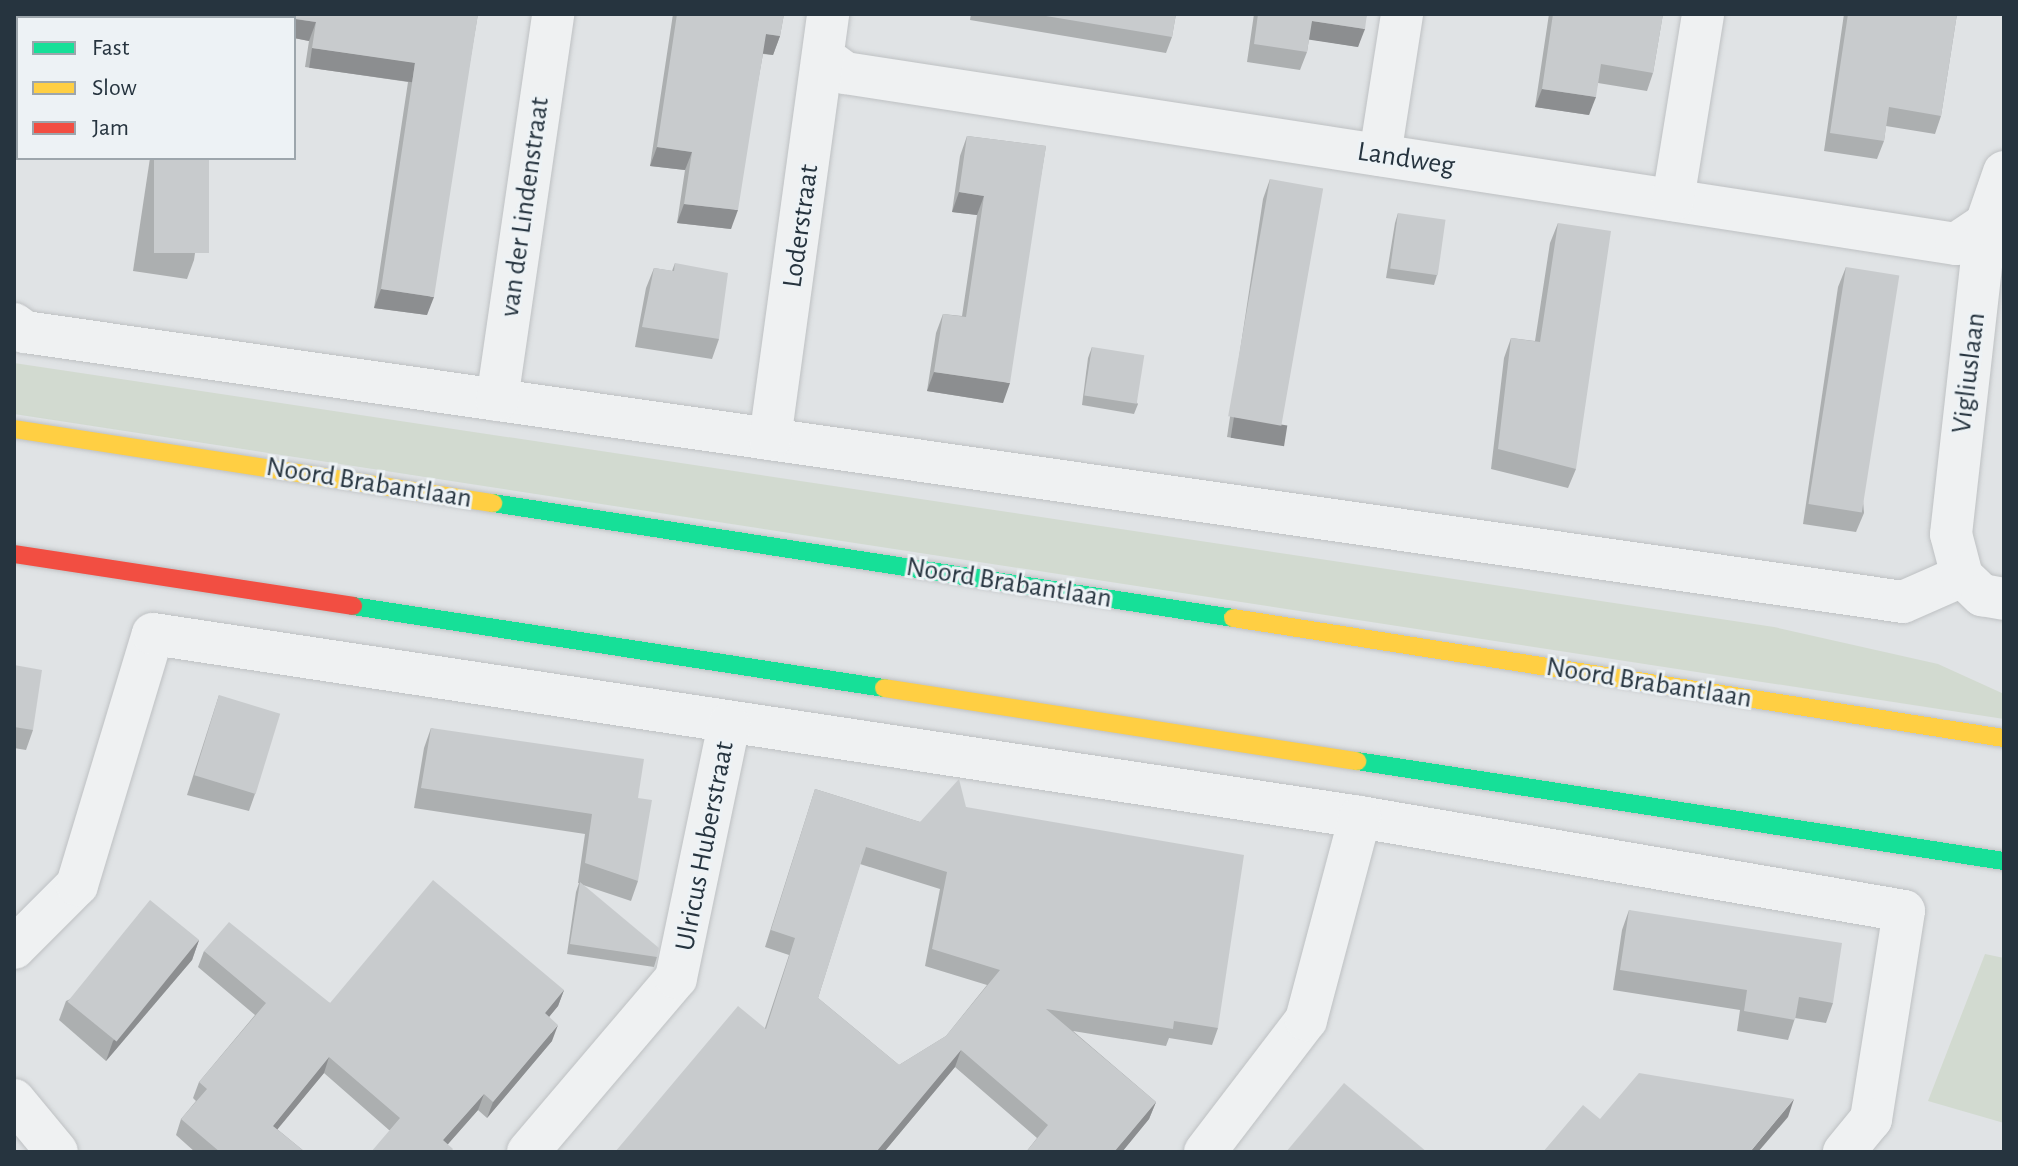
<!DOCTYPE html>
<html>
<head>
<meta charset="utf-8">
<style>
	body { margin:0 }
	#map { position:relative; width:2018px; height:1166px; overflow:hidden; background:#e0e3e5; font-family:"Alegreya Sans",sans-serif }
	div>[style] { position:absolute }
	.green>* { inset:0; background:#d2dad0 }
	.roads { filter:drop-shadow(0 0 2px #bec1c3) drop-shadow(0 0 2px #bec1c3) }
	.street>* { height:42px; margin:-21px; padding:0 21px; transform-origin:21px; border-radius:21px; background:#eff1f2 }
	.fast>* { height:18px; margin:-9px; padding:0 9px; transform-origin:9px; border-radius:9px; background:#16e098 }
	.slow>* { height:18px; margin:-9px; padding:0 9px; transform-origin:9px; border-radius:9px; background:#ffcf43 }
	.jam>* { height:18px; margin:-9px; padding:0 9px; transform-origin:9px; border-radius:9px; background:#f24e42 }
	.wall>* { inset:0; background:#acafb0 }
	.shaded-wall>* { inset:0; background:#8c8e90; transform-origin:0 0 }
	.building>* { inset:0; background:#c8cbcd; transform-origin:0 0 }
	span { translate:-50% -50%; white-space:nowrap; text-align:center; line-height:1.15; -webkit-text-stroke:6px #edf2f5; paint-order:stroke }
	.street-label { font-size:28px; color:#26343f }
	.frame { position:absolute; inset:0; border:16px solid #26343f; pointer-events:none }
	.legend { position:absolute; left:16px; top:16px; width:280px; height:144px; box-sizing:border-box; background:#edf2f5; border:2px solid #9da6ac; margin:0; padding:10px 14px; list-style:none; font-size:24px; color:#26343f }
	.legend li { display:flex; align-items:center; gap:16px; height:40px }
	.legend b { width:40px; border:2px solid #9da6ac }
</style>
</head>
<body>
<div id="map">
	<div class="green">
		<i style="clip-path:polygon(14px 363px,1774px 627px,1938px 664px,2004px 694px,2004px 719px,14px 414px)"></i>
		<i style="clip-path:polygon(1985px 954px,2004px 958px,2004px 1123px,1928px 1101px)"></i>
	</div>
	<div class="roads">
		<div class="street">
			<i style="left:26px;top:18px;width:4px;rotate:-76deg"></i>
			<i style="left:826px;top:59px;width:24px;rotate:36deg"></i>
			<i style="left:845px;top:73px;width:1124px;rotate:8.75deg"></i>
			<i style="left:1956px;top:244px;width:36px;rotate:-34deg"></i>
			<i style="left:14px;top:100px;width:26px;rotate:-81deg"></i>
			<i style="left:1380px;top:155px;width:143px;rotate:-81.1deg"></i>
			<i style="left:1673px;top:200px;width:188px;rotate:-80.8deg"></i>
			<i style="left:14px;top:324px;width:14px;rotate:36deg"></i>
			<i style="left:25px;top:332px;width:1897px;rotate:8.18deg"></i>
			<i style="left:1903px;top:602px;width:64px;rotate:-23.8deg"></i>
			<i style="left:497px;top:400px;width:390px;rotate:-81.7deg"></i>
			<i style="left:770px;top:439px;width:429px;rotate:-82.2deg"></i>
			<i style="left:1962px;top:576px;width:43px;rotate:-104.7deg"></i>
			<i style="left:1951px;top:534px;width:312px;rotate:-83.6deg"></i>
			<i style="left:1986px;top:224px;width:55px;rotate:-70.9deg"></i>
			<i style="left:1962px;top:576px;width:28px;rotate:44deg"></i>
			<i style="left:1982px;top:595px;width:22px;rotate:10deg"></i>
			<i style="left:14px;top:948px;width:89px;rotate:-45deg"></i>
			<i style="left:77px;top:885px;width:262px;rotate:-73.2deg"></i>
			<i style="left:153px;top:634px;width:1221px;rotate:8.62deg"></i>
			<i style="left:1360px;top:817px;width:552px;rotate:9.8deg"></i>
			<i style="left:1904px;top:911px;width:211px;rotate:99deg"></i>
			<i style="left:1871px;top:1119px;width:43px;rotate:129.3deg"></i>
			<i style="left:14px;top:1100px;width:67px;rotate:50.4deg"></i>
			<i style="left:528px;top:1152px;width:228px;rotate:-49.6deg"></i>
			<i style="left:676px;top:978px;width:259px;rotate:-78.2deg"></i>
			<i style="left:1205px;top:1152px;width:166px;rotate:-52.6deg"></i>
			<i style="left:1306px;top:1020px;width:210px;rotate:-75.1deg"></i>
		</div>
		<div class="fast">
			<i style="left:493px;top:503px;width:749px;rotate:8.83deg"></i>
			<i style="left:353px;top:606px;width:537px;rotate:8.78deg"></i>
			<i style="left:1357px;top:761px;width:655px;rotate:8.79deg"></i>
		</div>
		<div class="slow">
			<i style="left:14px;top:429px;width:485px;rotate:8.8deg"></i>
			<i style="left:1233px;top:618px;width:780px;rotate:8.85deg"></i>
			<i style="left:884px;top:688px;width:479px;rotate:8.8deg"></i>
		</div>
		<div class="jam">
			<i style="left:14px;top:554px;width:343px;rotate:8.7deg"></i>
		</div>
	</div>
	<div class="wall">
		<i style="clip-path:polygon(172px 14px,478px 14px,427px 315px,374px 308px,408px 82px,305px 67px,309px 41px,294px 38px,294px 18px,172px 18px)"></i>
		<i style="clip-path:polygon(673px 14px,784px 14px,780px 36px,773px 55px,763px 54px,731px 229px,677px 223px,685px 170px,650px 166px)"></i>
		<i style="clip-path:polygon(971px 14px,1176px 14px,1172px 37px,1166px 53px,970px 20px)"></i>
		<i style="clip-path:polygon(1254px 14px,1367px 14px,1358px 47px,1309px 39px,1307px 52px,1300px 70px,1247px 62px)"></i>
		<i style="clip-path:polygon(1549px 14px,1663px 14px,1653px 73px,1647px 91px,1598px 83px,1589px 115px,1535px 107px)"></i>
		<i style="clip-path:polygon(1844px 14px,1957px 14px,1941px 116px,1935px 134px,1886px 126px,1884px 141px,1877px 159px,1824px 151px)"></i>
		<i style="clip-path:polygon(967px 136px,1046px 146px,1003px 403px,927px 391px,936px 333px,943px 314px,962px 316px,977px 215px,952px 212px,960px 156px)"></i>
		<i style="clip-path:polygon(150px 158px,209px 158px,194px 260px,187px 279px,133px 271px)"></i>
		<i style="clip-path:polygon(1270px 179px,1280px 445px,1227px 437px,1263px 199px)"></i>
		<i style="clip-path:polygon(1398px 213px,1437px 275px,1434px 285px,1386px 278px,1395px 223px)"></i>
		<i style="clip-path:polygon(1558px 223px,1576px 469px,1568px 488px,1491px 469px,1504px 358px,1511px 338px,1535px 341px,1550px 243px)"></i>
		<i style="clip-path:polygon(675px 263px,719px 339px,712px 359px,635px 347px,646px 288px,654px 268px,672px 271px)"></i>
		<i style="clip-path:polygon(1846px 267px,1864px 513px,1856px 532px,1803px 524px,1838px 287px)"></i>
		<i style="clip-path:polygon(1092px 347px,1138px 404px,1134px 414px,1082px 405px,1088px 358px)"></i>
		<i style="clip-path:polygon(14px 665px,33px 730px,26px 750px,14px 748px)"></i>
		<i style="clip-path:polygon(219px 695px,256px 791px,249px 811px,187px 795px)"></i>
		<i style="clip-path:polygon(431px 728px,638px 798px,638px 881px,631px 901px,583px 885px,657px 957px,654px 967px,567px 954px,576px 892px,579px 883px,578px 883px,585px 834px,414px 808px,424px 748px)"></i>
		<i style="clip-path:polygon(evenodd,815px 789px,920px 822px,966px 807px,1218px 1028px,1212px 1045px,1169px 1038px,1166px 1046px,1073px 1031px,1156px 1102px,1149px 1119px,1122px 1152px,1026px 1152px,1037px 1138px,955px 1067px,884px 1152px,615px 1152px,765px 1028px,789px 955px,765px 947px,815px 789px,860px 864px,940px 889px,925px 966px,987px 985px,946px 1036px,899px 1065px,818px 998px,860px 864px)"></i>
		<i style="clip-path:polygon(1629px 910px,1833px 1003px,1826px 1023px,1795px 1018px,1788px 1040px,1737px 1031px,1740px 1010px,1613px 990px,1622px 930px)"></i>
		<i style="clip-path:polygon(199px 940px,192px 960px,106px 1061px,59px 1020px,66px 1001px)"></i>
		<i style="clip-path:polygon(204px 951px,330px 1003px,564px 990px,558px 1006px,549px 1017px,552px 1041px,487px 1118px,478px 1110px,448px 1144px,389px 1130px,324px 1073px,277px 1129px,305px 1152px,195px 1152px,176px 1135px,181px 1119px,196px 1101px,193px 1098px,199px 1082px,255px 1015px,198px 967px)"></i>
	</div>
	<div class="shaded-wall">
		<i style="clip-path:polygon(230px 14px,263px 14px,290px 18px,228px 18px)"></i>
		<i style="clip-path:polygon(294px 19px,316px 22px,309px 41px,294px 38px)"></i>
		<i style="clip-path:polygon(1312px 21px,1365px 29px,1358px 47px,1305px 39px)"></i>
		<i style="clip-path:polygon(766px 34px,780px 36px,773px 55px,759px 53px)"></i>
		<i style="left:312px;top:48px;width:104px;height:20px;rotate:8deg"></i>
		<i style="clip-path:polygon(1542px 89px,1596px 97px,1589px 115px,1535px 107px)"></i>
		<i style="clip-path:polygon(657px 147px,692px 152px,685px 170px,650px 166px)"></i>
		<i style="clip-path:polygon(959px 192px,984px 196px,977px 215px,952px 212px)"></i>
		<i style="clip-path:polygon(684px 204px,738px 210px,731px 229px,677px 223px)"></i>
		<i style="clip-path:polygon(381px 289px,434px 297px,427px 315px,374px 308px)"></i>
		<i style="clip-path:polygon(934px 372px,1010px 383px,1003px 403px,927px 391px)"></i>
		<i style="left:1234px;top:417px;width:54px;height:21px;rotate:9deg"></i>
		<i style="clip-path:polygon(199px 940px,192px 960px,106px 1061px,113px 1041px)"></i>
		<i style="clip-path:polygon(564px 990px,558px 1006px,539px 1029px,545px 1013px)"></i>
		<i style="clip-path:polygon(558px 1025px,552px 1041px,487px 1118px,493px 1102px)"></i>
		<i style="clip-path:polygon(961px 1050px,955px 1067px,884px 1152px,876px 1152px)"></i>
		<i style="clip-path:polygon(329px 1057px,324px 1073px,267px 1142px,273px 1126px)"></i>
		<i style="clip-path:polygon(484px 1094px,478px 1110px,441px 1152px,443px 1140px)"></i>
		<i style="clip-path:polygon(1794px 1099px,1788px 1117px,1758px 1152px,1750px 1152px)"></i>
		<i style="clip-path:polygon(1156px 1102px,1149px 1119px,1122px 1152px,1114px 1152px)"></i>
	</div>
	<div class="building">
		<i style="left:176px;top:14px;width:55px;height:4px"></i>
		<i style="clip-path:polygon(263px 14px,478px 14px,434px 297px,381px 289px,415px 63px,312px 48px,316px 22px)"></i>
		<i style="clip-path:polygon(677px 14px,784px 14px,780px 36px,766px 34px,738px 210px,684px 204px,692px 152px,657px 147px)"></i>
		<i style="clip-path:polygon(1034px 14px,1176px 14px,1172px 37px)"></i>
		<i style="clip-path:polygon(1258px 14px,1367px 14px,1365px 29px,1312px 21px,1307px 52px,1254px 44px)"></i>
		<i style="clip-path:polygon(1553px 14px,1663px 14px,1653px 73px,1601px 64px,1596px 97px,1542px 89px)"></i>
		<i style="clip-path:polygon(1848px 14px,1957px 14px,1941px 116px,1889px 107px,1884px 141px,1830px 133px)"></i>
		<i style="clip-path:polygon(967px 136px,1046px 146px,1010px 383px,934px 372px,943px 314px,966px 317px,984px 196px,959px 192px)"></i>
		<i style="left:154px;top:158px;width:55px;height:95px"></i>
		<i style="left:1270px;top:179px;width:54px;height:241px;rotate:10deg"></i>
		<i style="left:1398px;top:213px;width:48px;height:56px;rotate:8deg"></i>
		<i style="clip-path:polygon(1558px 223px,1611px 231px,1576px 469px,1498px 449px,1511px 338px,1540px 342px)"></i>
		<i style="clip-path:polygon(675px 263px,728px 273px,719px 339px,642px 327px,654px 268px,674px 271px)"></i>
		<i style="left:1846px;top:267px;width:54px;height:240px;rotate:9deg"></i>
		<i style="left:1092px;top:347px;width:53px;height:49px;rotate:9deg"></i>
		<i style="clip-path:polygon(14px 665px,42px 670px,33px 730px,14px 727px)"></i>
		<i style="left:219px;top:695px;width:64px;height:84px;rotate:17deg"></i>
		<i style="clip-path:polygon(431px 728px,644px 759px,638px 798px,652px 800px,638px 881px,585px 863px,592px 814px,421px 788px)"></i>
		<i style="clip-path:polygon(evenodd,959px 779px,966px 807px,1244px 855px,1218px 1028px,1174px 1021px,1173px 1029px,1046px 1009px,1156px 1102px,1114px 1152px,1026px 1152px,1048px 1125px,961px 1050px,876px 1152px,615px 1152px,738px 1006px,766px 1029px,795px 938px,771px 930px,815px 789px,920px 822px,959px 779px,866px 847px,947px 872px,932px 949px,1000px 970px,946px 1036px,899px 1065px,818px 998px,866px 847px)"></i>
		<i style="clip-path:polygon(433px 880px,564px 990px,545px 1013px,558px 1025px,493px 1102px,484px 1094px,443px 1140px,453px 1149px,451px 1152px,371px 1152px,400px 1118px,329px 1057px,273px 1126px,305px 1152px,220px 1152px,181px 1119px,207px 1089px,199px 1082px,266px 1003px,204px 951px,229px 922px,330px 1003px)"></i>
		<i style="clip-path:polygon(580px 882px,659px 948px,657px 957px,570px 944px)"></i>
		<i style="left:150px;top:900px;width:63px;height:131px;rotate:39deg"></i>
		<i style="clip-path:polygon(1629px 910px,1842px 943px,1833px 1003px,1799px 997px,1795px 1020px,1744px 1011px,1747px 990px,1620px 970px)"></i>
		<i style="clip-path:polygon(1639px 1073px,1794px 1099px,1750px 1152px,1543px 1152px,1583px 1105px,1600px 1119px)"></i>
		<i style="clip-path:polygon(1344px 1083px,1427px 1152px,1286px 1152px)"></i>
	</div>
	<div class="street-label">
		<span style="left:1406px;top:159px;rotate:9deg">Landweg</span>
		<span style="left:525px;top:207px;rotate:-82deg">van der Lindenstraat</span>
		<span style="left:801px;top:226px;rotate:-82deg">Loderstraat</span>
		<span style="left:1969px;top:373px;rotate:-83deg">Vigliuslaan</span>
		<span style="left:369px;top:483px;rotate:9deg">Noord Brabantlaan</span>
		<span style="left:1009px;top:583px;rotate:9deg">Noord Brabantlaan</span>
		<span style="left:1649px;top:683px;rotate:9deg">Noord Brabantlaan</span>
		<span style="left:705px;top:846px;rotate:-79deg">Ulricus Huberstraat</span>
	</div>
	<div class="frame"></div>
	<ul class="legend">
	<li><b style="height:10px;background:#16e098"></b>Fast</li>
	<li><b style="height:10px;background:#ffcf43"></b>Slow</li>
	<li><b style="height:10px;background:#f24e42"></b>Jam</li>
	</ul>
</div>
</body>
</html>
